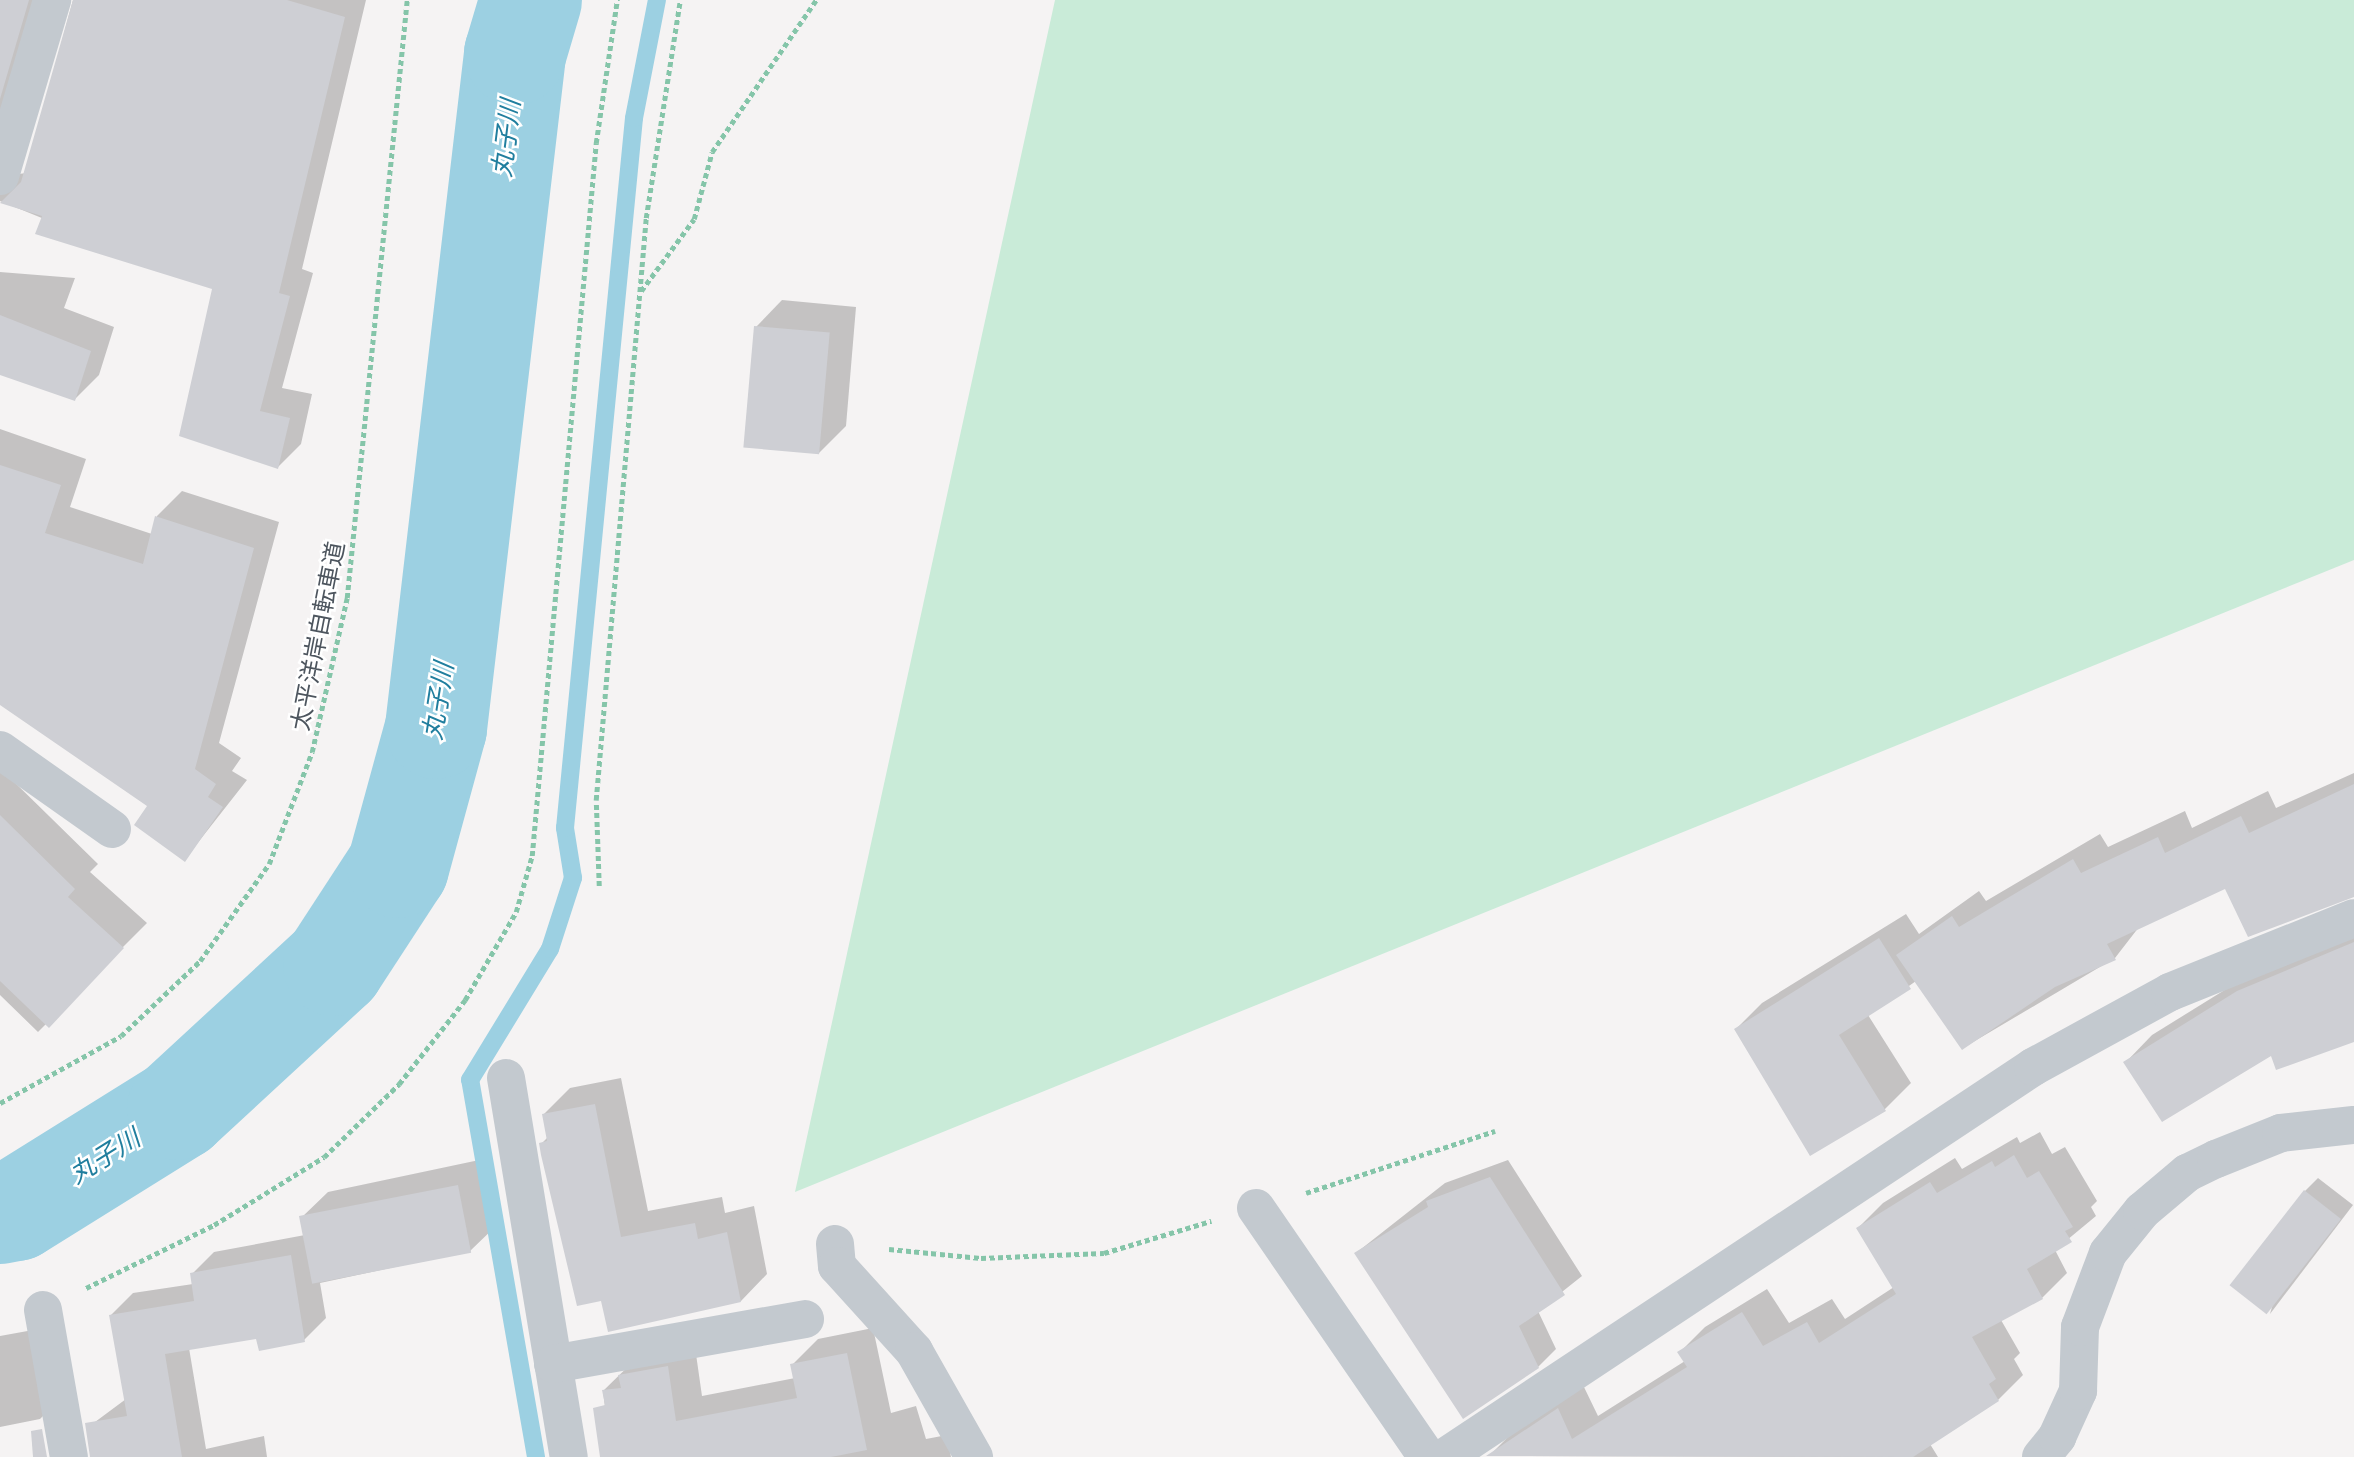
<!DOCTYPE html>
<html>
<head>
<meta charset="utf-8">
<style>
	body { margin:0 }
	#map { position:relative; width:2354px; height:1457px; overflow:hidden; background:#f5f3f3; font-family:Commissioner,"Noto Sans JP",sans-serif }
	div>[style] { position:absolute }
	.green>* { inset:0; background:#c9ebd8 }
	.shadow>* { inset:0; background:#0003 }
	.stream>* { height:18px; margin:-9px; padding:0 9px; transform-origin:9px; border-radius:9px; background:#9cd0e2 }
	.river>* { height:102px; margin:-51px; padding:0 51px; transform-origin:51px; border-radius:51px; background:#9cd0e2 }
	.building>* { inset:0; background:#cecfd4; transform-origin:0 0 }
	.path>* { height:4.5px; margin-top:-2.25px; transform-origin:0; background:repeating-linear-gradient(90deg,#85c5a9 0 5px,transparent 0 8.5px) }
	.minor>* { height:38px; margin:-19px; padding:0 19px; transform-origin:19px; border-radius:19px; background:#c3c9cf }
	span { translate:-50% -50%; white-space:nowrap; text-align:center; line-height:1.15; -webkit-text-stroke:5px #fff; paint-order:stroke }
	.street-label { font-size:24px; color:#4d555e }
	.water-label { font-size:26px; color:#207e9e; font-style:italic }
</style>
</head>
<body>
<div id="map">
	<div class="green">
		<i style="clip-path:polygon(1055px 0,2354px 0,2354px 560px,795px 1192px)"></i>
	</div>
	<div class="shadow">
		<i style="clip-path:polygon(0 0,45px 0,19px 174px,26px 173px,73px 0,366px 0,302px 269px,313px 273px,282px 388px,312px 394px,301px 444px,278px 467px,214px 288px,0 201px)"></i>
		<i style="clip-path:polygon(0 272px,75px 278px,64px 308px,114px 327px,99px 375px,75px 399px,0 373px)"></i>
		<i style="clip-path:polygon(782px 300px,856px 307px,846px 426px,819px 453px,756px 327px)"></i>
		<i style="clip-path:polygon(0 429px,86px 459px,70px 507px,152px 534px,157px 516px,182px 491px,279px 522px,219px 743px,241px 758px,232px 771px,247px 780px,185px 859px,150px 806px,0 703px)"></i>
		<i style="clip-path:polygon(0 768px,98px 864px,90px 872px,147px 923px,38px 1032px,0 995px)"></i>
		<i style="clip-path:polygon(2354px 773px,2354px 897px,2226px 887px,2139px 927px,2115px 958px,1963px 1048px,1916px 981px,1868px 1015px,1911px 1083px,1885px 1109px,1811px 1154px,1736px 1029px,1762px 1003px,1906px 914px,1919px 934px,1979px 891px,1986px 901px,2100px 834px,2108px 847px,2185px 811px,2192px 828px,2268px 791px,2276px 808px)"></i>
		<i style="clip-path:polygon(2354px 928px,2354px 1041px,2272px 1053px,2126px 1062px,2152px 1035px,2265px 965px)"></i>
		<i style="clip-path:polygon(621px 1078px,648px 1211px,722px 1197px,725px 1213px,754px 1206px,767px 1274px,741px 1301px,602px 1299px,541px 1144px,548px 1137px,543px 1115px,570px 1088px)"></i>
		<i style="clip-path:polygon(2040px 1132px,2052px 1154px,2065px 1147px,2097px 1201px,2091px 1207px,2096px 1216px,2055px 1250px,2067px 1273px,2042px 1298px,2001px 1320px,2020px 1353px,2014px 1359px,2023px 1375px,1998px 1400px,1930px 1444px,1938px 1457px,1489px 1456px,1514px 1431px,1583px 1385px,1598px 1416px,1685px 1361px,1680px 1352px,1705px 1327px,1767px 1289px,1789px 1323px,1832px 1299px,1845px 1319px,1894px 1287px,1858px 1228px,1883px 1203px,1955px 1158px,1962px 1169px,2017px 1137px,2020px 1143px)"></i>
		<i style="clip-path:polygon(484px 1159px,497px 1225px,470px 1251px,320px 1283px,326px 1318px,304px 1340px,258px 1337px,189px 1348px,206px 1449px,264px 1436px,267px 1457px,101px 1457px,95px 1422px,126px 1399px,111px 1315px,133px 1293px,193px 1284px,192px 1274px,214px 1252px,305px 1235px,301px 1218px,328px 1192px)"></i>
		<i style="clip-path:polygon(1508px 1160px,1582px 1276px,1538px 1311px,1556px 1349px,1538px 1367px,1356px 1253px,1445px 1183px)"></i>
		<i style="clip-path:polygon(2318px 1178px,2353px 1205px,2270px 1314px,2305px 1191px)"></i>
		<i style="clip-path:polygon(55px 1326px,66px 1393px,40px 1419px,0 1427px,0 1336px)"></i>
		<i style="clip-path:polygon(873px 1328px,891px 1413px,916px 1406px,926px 1439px,947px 1435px,951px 1457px,611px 1457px,603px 1391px,646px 1349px,694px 1340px,702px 1396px,795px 1378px,792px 1365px,818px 1339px)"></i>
	</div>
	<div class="stream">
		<i style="left:536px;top:1457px;width:383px;rotate:-99.9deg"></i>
		<i style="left:470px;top:1080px;width:153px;rotate:-58.6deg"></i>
		<i style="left:550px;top:949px;width:75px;rotate:-72.1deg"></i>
		<i style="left:573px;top:878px;width:51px;rotate:-99.1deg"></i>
		<i style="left:565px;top:828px;width:713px;rotate:-84.45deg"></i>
		<i style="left:634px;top:118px;width:120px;rotate:-79deg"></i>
	</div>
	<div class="river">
		<i style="left:0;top:1213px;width:16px;rotate:-11deg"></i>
		<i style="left:16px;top:1210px;width:191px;rotate:-31.9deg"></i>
		<i style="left:178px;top:1109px;width:212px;rotate:-42.7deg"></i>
		<i style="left:334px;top:965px;width:117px;rotate:-56.9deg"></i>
		<i style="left:398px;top:867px;width:144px;rotate:-74.7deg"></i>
		<i style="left:436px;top:728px;width:679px;rotate:-83.31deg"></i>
		<i style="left:515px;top:54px;width:56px;rotate:-73.5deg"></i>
	</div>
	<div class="building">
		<i style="clip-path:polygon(0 0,29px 0,0 99px)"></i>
		<i style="clip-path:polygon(73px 0,287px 0,345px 17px,279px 293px,290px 296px,260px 411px,290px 418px,278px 469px,179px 436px,212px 289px,35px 234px,42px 216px,0 203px,21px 182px)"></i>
		<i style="clip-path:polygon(0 315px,91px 351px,75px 401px,0 375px)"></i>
		<i style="left:754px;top:326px;width:76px;height:122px;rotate:5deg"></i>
		<i style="clip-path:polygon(0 465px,61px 485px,45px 533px,143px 564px,155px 516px,254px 548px,195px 769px,216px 784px,208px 797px,223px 807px,185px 862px,134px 825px,147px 806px,0 705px)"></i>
		<i style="clip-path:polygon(2354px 784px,2354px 897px,2248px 937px,2225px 889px,2107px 944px,2116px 960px,2055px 987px,1962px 1050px,1896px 955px,1952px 916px,1959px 927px,2073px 859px,2081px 873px,2158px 837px,2165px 853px,2241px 816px,2249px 833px)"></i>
		<i style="clip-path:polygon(0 815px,75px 889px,68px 897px,124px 948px,49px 1028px,0 981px)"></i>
		<i style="clip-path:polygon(1879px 938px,1911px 989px,1839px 1035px,1886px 1111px,1810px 1156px,1734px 1029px)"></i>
		<i style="clip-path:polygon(2354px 942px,2354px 1042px,2276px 1070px,2271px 1056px,2162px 1122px,2123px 1062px,2237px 991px)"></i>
		<i style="clip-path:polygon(595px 1104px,621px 1237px,695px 1223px,698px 1239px,727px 1232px,741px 1302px,608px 1332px,601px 1301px,577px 1306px,541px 1155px,539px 1143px,547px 1141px,542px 1114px)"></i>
		<i style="clip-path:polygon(2014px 1155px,2027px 1178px,2039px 1171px,2073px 1227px,2065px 1231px,2072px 1242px,2027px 1269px,2043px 1299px,1972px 1337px,1996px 1379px,1989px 1384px,1999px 1401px,1913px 1457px,1486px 1456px,1558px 1408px,1572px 1439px,1687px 1367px,1677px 1352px,1742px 1312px,1763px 1346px,1807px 1322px,1819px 1343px,1896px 1294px,1856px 1228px,1930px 1182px,1937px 1193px,1992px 1161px,1995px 1167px)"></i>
		<i style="clip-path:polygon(1490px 1177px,1565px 1295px,1519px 1326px,1539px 1368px,1463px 1419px,1354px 1253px,1428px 1207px,1426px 1201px)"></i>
		<i style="left:458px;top:1185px;width:69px;height:162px;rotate:79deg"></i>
		<i style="left:2304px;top:1190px;width:47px;height:121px;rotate:38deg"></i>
		<i style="clip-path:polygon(291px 1255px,305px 1342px,259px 1351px,256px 1339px,165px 1354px,182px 1457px,90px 1457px,85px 1423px,127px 1416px,109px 1315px,194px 1301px,190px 1273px)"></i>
		<i style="clip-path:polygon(847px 1353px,867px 1450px,831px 1457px,600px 1457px,593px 1408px,605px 1405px,602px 1390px,621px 1388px,618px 1375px,668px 1366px,676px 1421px,797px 1398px,790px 1364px)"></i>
		<i style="clip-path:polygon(42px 1429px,47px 1457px,33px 1457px,31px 1431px)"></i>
	</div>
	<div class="path">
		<i style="left:641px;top:291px;width:89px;rotate:-53.6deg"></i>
		<i style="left:694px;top:219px;width:69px;rotate:-75deg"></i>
		<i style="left:712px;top:152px;width:184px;rotate:-55.6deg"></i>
		<i style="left:599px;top:886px;width:86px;rotate:-92deg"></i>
		<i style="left:596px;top:800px;width:584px;rotate:-85.09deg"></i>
		<i style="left:646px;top:218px;width:221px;rotate:-81.1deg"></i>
		<i style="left:0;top:1103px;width:138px;rotate:-29deg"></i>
		<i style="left:121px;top:1036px;width:109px;rotate:-43.5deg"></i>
		<i style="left:200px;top:961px;width:119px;rotate:-54.6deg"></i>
		<i style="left:269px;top:864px;width:120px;rotate:-69deg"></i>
		<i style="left:312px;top:752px;width:158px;rotate:-77.2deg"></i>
		<i style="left:347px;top:598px;width:601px;rotate:-84.27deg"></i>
		<i style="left:1306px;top:1193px;width:199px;rotate:-18.2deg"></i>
		<i style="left:889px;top:1249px;width:92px;rotate:5.6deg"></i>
		<i style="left:981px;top:1258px;width:123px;rotate:-2.3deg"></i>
		<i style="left:1104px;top:1253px;width:112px;rotate:-16.7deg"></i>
		<i style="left:86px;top:1288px;width:143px;rotate:-26.2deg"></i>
		<i style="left:214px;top:1225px;width:129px;rotate:-31.7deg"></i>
		<i style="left:324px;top:1157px;width:105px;rotate:-44.2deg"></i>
		<i style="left:399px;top:1084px;width:107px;rotate:-51.8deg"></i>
		<i style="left:465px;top:1000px;width:102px;rotate:-59.9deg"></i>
		<i style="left:516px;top:912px;width:58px;rotate:-74.1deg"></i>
		<i style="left:532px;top:856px;width:716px;rotate:-84.87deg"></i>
		<i style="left:596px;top:143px;width:145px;rotate:-81.6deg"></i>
	</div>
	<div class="minor">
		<i style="left:0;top:176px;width:184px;rotate:-73.5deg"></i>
		<i style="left:0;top:750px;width:137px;rotate:35.2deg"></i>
		<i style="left:506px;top:1078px;width:384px;rotate:80.6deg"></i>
		<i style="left:1256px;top:1208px;width:302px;rotate:55.5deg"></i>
		<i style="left:835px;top:1244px;width:22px;rotate:85deg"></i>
		<i style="left:837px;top:1266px;width:115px;rotate:47.8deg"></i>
		<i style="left:914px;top:1351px;width:122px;rotate:60.5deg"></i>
		<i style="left:43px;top:1310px;width:149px;rotate:80deg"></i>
		<i style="left:553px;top:1364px;width:256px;rotate:-10.1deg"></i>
		<i style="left:1445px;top:1457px;width:706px;rotate:-33.55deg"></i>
		<i style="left:2033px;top:1067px;width:156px;rotate:-28.7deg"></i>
		<i style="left:2170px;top:992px;width:198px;rotate:-21.9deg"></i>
		<i style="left:2041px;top:1457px;width:26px;rotate:-51deg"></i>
		<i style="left:2057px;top:1437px;width:51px;rotate:-65.5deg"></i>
		<i style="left:2078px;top:1391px;width:64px;rotate:-88.2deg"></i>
		<i style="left:2080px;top:1327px;width:79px;rotate:-69.3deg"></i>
		<i style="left:2108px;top:1253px;width:54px;rotate:-51deg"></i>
		<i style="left:2142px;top:1211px;width:59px;rotate:-40.2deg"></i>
		<i style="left:2187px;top:1173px;width:32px;rotate:-26deg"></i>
		<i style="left:2216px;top:1159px;width:70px;rotate:-21.8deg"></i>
		<i style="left:2281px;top:1133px;width:73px;rotate:-6.3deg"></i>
	</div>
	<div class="street-label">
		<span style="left:317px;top:636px;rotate:-79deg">太平洋岸自転車道</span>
	</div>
	<div class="water-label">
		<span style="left:505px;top:138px;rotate:-83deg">丸子川</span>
		<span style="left:437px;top:701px;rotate:-81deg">丸子川</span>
		<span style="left:104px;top:1155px;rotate:-32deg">丸子川</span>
	</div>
</div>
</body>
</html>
